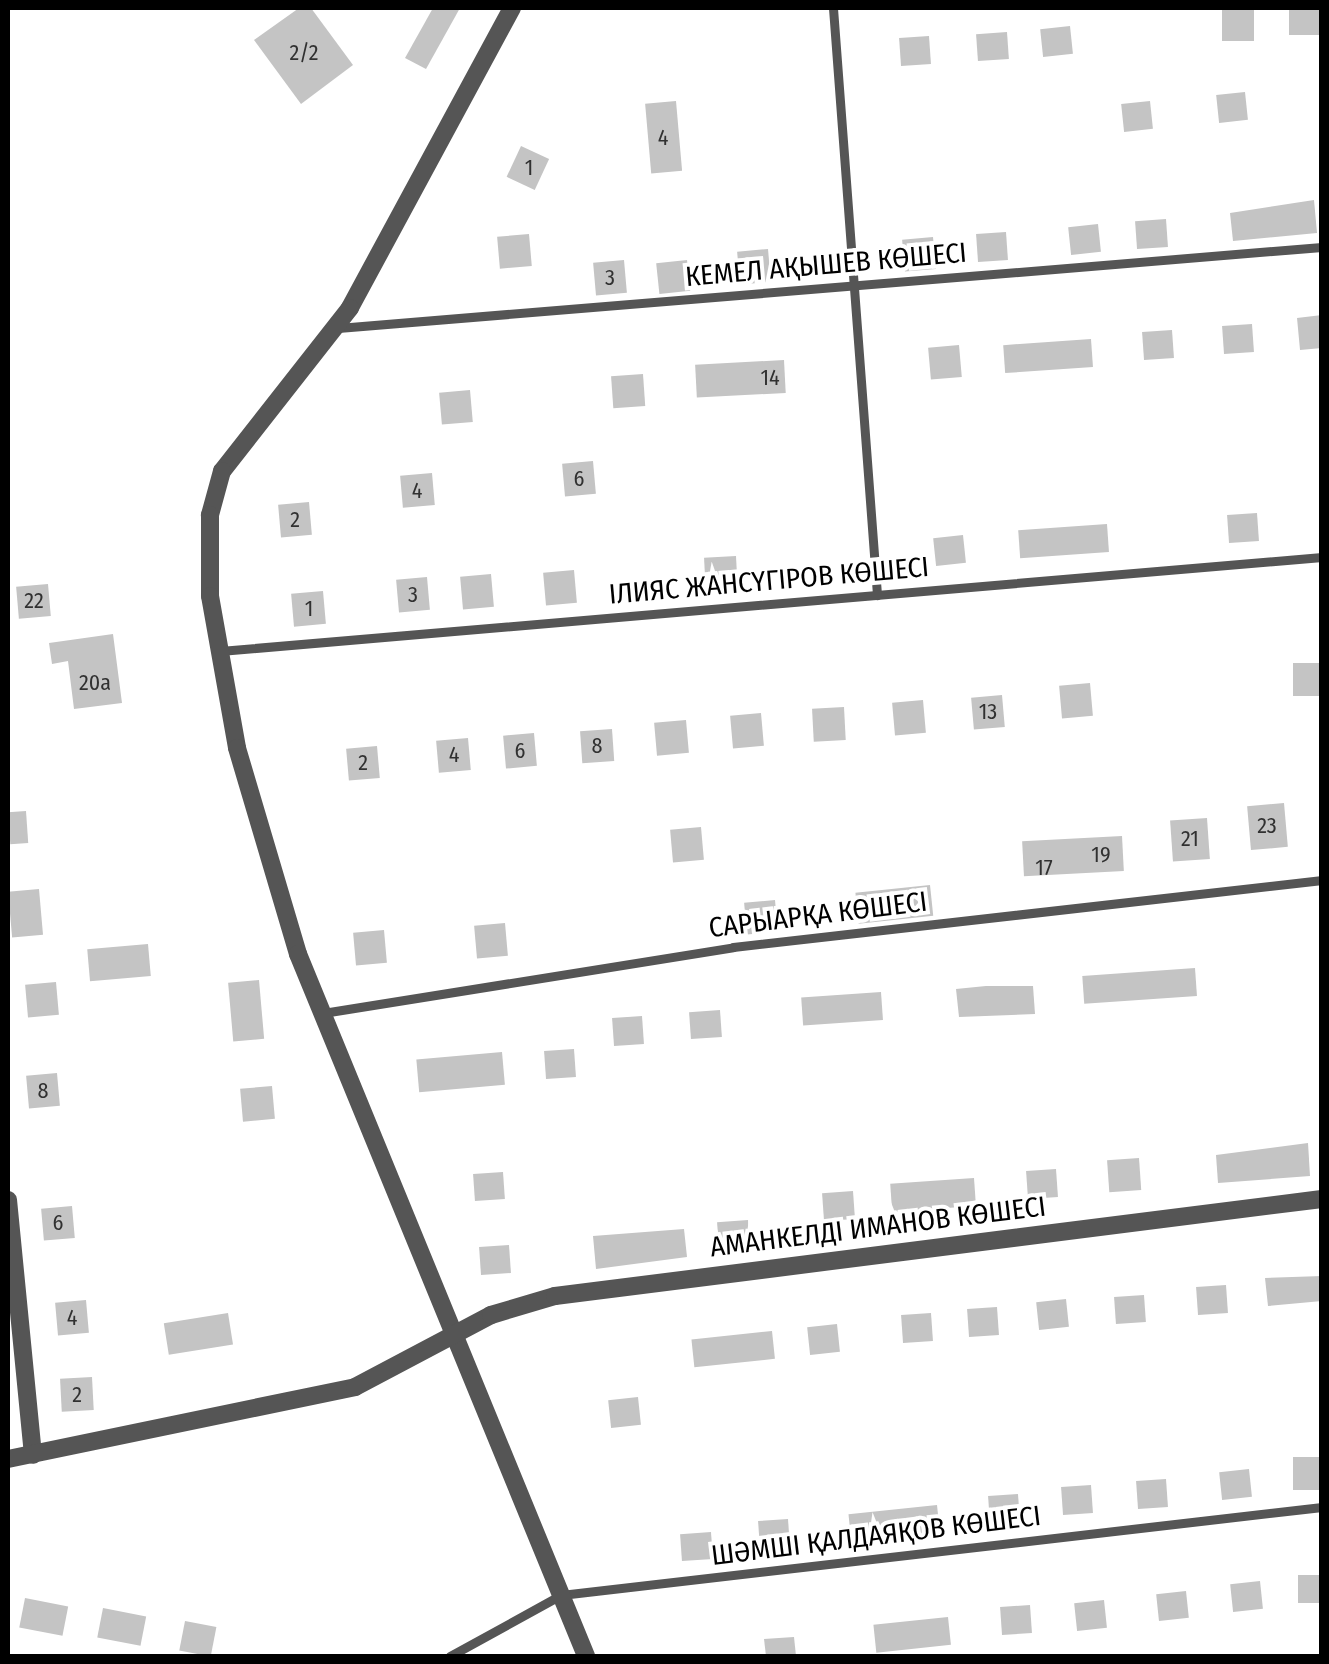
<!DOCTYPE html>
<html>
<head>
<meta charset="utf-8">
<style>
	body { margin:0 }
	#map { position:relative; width:1329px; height:1664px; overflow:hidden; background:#fff; font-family:"Fira Sans Condensed",sans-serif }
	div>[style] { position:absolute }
	.building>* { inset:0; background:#c4c4c4; transform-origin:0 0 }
	.lane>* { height:9px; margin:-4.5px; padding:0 4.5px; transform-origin:4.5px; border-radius:4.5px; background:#555 }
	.street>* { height:18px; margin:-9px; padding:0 9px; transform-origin:9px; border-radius:9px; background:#555 }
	span { translate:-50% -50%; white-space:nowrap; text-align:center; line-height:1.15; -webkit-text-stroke:8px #fff; paint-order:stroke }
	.number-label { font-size:22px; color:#313131 }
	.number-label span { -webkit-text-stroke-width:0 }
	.street-label { font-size:28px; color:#000 }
	.frame { position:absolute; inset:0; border:10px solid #000; pointer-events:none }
</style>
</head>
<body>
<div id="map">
	<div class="building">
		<i style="clip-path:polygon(299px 8px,311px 8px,353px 65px,301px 104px,254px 40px)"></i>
		<i style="clip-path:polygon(433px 8px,460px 8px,426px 69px,405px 58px)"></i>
		<i style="left:1222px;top:8px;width:32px;height:33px"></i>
		<i style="left:1289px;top:8px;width:31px;height:27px"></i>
		<i style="left:1070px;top:26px;width:28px;height:30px;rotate:84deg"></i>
		<i style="left:1007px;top:32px;width:27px;height:31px;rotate:86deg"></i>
		<i style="left:929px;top:36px;width:28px;height:30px;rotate:86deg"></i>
		<i style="left:1245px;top:92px;width:28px;height:29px;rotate:84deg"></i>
		<i style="left:676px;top:101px;width:70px;height:31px;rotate:85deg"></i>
		<i style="left:1150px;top:101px;width:28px;height:29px;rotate:84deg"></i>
		<i style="left:521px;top:146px;width:31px;height:34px;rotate:25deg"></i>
		<i style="clip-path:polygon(1314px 200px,1317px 233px,1233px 241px,1230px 213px)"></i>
		<i style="left:1166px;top:219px;width:28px;height:31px;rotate:86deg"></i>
		<i style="left:1098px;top:224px;width:28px;height:30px;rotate:84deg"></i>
		<i style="left:1006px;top:232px;width:28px;height:30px;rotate:86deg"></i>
		<i style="left:529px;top:234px;width:32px;height:32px;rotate:85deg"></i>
		<i style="left:933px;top:237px;width:32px;height:31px;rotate:85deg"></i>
		<i style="left:768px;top:249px;width:33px;height:31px;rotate:85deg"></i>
		<i style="left:624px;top:260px;width:33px;height:31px;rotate:85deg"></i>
		<i style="left:687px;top:260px;width:31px;height:31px;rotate:84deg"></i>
		<i style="clip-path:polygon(1322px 315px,1322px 348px,1300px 350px,1297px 318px)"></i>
		<i style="left:1252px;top:324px;width:28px;height:30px;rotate:86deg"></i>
		<i style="left:1172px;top:330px;width:28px;height:30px;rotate:86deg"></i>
		<i style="left:1091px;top:339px;width:28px;height:88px;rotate:86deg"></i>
		<i style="left:959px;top:345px;width:32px;height:31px;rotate:85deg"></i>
		<i style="left:784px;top:360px;width:33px;height:89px;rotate:87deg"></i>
		<i style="left:643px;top:374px;width:32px;height:32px;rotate:86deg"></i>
		<i style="left:470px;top:390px;width:32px;height:31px;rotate:85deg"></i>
		<i style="left:593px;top:461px;width:33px;height:31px;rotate:85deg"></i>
		<i style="left:432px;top:473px;width:32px;height:32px;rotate:85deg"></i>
		<i style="left:309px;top:502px;width:33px;height:31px;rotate:85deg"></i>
		<i style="left:1257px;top:513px;width:28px;height:30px;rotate:86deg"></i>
		<i style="left:1107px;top:524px;width:28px;height:89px;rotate:86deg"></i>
		<i style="left:963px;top:535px;width:28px;height:30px;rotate:84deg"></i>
		<i style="left:736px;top:556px;width:33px;height:32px;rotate:87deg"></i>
		<i style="left:574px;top:570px;width:33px;height:31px;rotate:85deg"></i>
		<i style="left:491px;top:574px;width:33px;height:31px;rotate:85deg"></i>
		<i style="left:427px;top:577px;width:33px;height:31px;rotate:85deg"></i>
		<i style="left:48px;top:584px;width:32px;height:32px;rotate:85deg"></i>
		<i style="left:323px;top:591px;width:33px;height:32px;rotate:85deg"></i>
		<i style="clip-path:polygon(113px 634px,122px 703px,74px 709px,68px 661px,52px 664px,49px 643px)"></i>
		<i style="left:1322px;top:663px;width:33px;height:29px;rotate:90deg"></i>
		<i style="left:1090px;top:683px;width:33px;height:31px;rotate:85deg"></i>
		<i style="left:1002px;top:695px;width:32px;height:31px;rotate:85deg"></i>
		<i style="left:923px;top:700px;width:33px;height:31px;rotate:85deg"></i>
		<i style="left:844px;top:707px;width:33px;height:32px;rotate:87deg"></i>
		<i style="left:761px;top:713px;width:33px;height:31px;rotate:85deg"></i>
		<i style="left:686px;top:720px;width:33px;height:32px;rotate:85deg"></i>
		<i style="left:612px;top:729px;width:32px;height:32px;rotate:86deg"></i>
		<i style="left:534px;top:733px;width:33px;height:31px;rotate:85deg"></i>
		<i style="left:468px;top:738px;width:32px;height:32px;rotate:85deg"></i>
		<i style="left:377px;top:746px;width:32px;height:31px;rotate:85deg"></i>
		<i style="left:1284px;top:803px;width:44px;height:37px;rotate:85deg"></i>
		<i style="left:26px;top:811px;width:32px;height:18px;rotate:86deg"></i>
		<i style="left:1207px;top:818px;width:41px;height:37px;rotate:86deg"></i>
		<i style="left:701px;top:827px;width:33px;height:31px;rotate:85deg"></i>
		<i style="left:1122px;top:836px;width:35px;height:100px;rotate:87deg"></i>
		<i style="left:930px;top:885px;width:31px;height:75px;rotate:84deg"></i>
		<i style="left:39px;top:889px;width:46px;height:31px;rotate:85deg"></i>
		<i style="left:775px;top:900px;width:32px;height:31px;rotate:85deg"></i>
		<i style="left:505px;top:923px;width:33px;height:31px;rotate:85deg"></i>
		<i style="left:384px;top:930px;width:33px;height:31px;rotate:85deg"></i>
		<i style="left:148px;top:944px;width:32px;height:61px;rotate:85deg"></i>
		<i style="left:1195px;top:968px;width:28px;height:113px;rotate:86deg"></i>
		<i style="left:259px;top:980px;width:59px;height:31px;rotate:85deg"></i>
		<i style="left:56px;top:982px;width:33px;height:31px;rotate:85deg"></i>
		<i style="clip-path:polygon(986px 986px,1033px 986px,1035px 1014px,959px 1017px,956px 989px)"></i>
		<i style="left:881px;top:992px;width:28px;height:80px;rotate:86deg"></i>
		<i style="left:720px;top:1010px;width:27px;height:31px;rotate:86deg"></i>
		<i style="left:642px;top:1016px;width:28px;height:30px;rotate:86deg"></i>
		<i style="left:574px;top:1049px;width:28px;height:30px;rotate:86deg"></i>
		<i style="left:502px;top:1052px;width:33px;height:86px;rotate:85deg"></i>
		<i style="left:57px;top:1073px;width:33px;height:31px;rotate:85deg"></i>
		<i style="left:272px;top:1086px;width:33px;height:32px;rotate:85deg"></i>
		<i style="clip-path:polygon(1308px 1143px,1310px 1176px,1218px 1183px,1216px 1155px)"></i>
		<i style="left:1139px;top:1158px;width:32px;height:32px;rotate:86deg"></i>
		<i style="left:1056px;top:1169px;width:28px;height:30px;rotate:86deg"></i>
		<i style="left:503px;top:1172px;width:27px;height:30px;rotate:86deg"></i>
		<i style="left:974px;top:1178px;width:28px;height:84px;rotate:86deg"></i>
		<i style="left:853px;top:1191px;width:28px;height:31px;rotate:86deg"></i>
		<i style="left:72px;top:1206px;width:32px;height:31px;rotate:85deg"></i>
		<i style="left:748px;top:1220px;width:28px;height:31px;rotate:86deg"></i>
		<i style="clip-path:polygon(684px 1229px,687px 1257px,596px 1269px,593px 1236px)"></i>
		<i style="left:509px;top:1245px;width:28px;height:30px;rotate:86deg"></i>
		<i style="clip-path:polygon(1322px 1276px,1322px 1301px,1268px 1306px,1265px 1278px)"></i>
		<i style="left:1226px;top:1285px;width:28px;height:30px;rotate:86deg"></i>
		<i style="left:1144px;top:1295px;width:27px;height:30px;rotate:86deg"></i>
		<i style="left:1066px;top:1299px;width:28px;height:30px;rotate:84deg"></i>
		<i style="left:86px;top:1300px;width:33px;height:31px;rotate:85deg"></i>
		<i style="left:997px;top:1307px;width:28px;height:30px;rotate:86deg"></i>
		<i style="left:228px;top:1313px;width:32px;height:65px;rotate:81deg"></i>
		<i style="left:931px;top:1313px;width:28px;height:30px;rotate:86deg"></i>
		<i style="left:837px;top:1324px;width:28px;height:30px;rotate:84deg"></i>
		<i style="left:772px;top:1331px;width:28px;height:81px;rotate:84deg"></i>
		<i style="left:92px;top:1377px;width:33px;height:32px;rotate:87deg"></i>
		<i style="left:638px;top:1397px;width:28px;height:30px;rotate:84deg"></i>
		<i style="left:1322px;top:1457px;width:33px;height:29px;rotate:90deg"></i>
		<i style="left:1249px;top:1469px;width:28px;height:30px;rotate:84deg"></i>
		<i style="left:1166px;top:1479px;width:28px;height:30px;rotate:86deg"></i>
		<i style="left:1091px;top:1485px;width:28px;height:30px;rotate:86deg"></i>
		<i style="left:1018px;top:1494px;width:28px;height:30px;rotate:86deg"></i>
		<i style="left:937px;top:1505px;width:27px;height:89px;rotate:84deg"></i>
		<i style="left:788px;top:1519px;width:28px;height:30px;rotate:86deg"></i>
		<i style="left:711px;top:1532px;width:27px;height:31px;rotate:86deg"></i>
		<i style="left:1322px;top:1575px;width:28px;height:24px;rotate:90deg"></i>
		<i style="left:1260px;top:1581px;width:28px;height:30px;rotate:84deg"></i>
		<i style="left:1186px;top:1591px;width:27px;height:30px;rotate:84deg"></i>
		<i style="left:25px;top:1598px;width:44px;height:30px;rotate:11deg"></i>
		<i style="left:1104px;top:1600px;width:28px;height:30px;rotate:84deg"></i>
		<i style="left:1030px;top:1605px;width:28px;height:30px;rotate:86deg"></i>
		<i style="left:103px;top:1608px;width:44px;height:30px;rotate:11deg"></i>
		<i style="left:948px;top:1617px;width:28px;height:75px;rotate:84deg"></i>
		<i style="left:185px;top:1621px;width:32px;height:30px;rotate:11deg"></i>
		<i style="clip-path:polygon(794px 1637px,796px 1656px,766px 1656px,764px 1639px)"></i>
	</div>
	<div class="lane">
		<i style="left:833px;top:8px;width:589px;rotate:85.71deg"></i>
		<i style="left:338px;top:328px;width:987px;rotate:-4.71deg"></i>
		<i style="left:220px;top:651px;width:1106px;rotate:-4.88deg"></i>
		<i style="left:323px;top:1013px;width:415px;rotate:-9.1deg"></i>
		<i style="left:733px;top:947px;width:593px;rotate:-6.49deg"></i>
		<i style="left:450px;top:1656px;width:127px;rotate:-28.8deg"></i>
		<i style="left:561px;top:1595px;width:766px;rotate:-6.6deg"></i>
	</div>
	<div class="street">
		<i style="left:512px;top:8px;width:341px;rotate:118.4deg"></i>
		<i style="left:350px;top:308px;width:207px;rotate:128.1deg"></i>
		<i style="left:222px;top:471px;width:46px;rotate:105.3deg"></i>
		<i style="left:210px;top:515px;width:81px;rotate:90deg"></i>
		<i style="left:210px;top:596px;width:154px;rotate:79.9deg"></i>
		<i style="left:237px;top:748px;width:215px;rotate:73.5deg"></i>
		<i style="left:298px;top:954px;width:759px;rotate:67.69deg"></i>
		<i style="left:8px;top:1200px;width:256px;rotate:84.4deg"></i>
		<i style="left:8px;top:1459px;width:354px;rotate:-11.7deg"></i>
		<i style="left:355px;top:1387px;width:154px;rotate:-27.9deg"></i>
		<i style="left:491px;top:1315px;width:67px;rotate:-16.5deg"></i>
		<i style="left:555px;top:1296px;width:773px;rotate:-7.21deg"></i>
	</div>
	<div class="number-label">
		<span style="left:304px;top:53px">2/2</span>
		<span style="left:663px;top:138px">4</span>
		<span style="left:529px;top:168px">1</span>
		<span style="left:610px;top:278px">3</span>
		<span style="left:770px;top:378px">14</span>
		<span style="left:579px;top:479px">6</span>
		<span style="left:417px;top:491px">4</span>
		<span style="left:295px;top:520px">2</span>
		<span style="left:413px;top:595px">3</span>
		<span style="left:34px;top:601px">22</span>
		<span style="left:309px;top:609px">1</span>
		<span style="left:95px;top:683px">20а</span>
		<span style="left:988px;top:712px">13</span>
		<span style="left:597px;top:746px">8</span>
		<span style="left:520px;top:751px">6</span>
		<span style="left:454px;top:755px">4</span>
		<span style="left:363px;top:763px">2</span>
		<span style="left:1267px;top:826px">23</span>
		<span style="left:1190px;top:839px">21</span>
		<span style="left:1101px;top:855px">19</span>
		<span style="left:1044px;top:868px">17</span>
		<span style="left:43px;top:1091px">8</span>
		<span style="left:58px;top:1223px">6</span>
		<span style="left:72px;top:1318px">4</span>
		<span style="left:77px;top:1395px">2</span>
	</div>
	<div class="street-label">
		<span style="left:826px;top:265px;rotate:-5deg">КЕМЕЛ АҚЫШЕВ КӨШЕСІ</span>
		<span style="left:769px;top:581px;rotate:-5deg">ІЛИЯС ЖАНСҮГІРОВ КӨШЕСІ</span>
		<span style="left:818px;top:915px;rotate:-7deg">САРЫАРҚА КӨШЕСІ</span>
		<span style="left:878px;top:1227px;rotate:-7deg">АМАНКЕЛДІ ИМАНОВ КӨШЕСІ</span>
		<span style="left:876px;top:1536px;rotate:-7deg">ШӘМШІ ҚАЛДАЯҚОВ КӨШЕСІ</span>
	</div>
	<div class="frame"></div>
</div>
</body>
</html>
